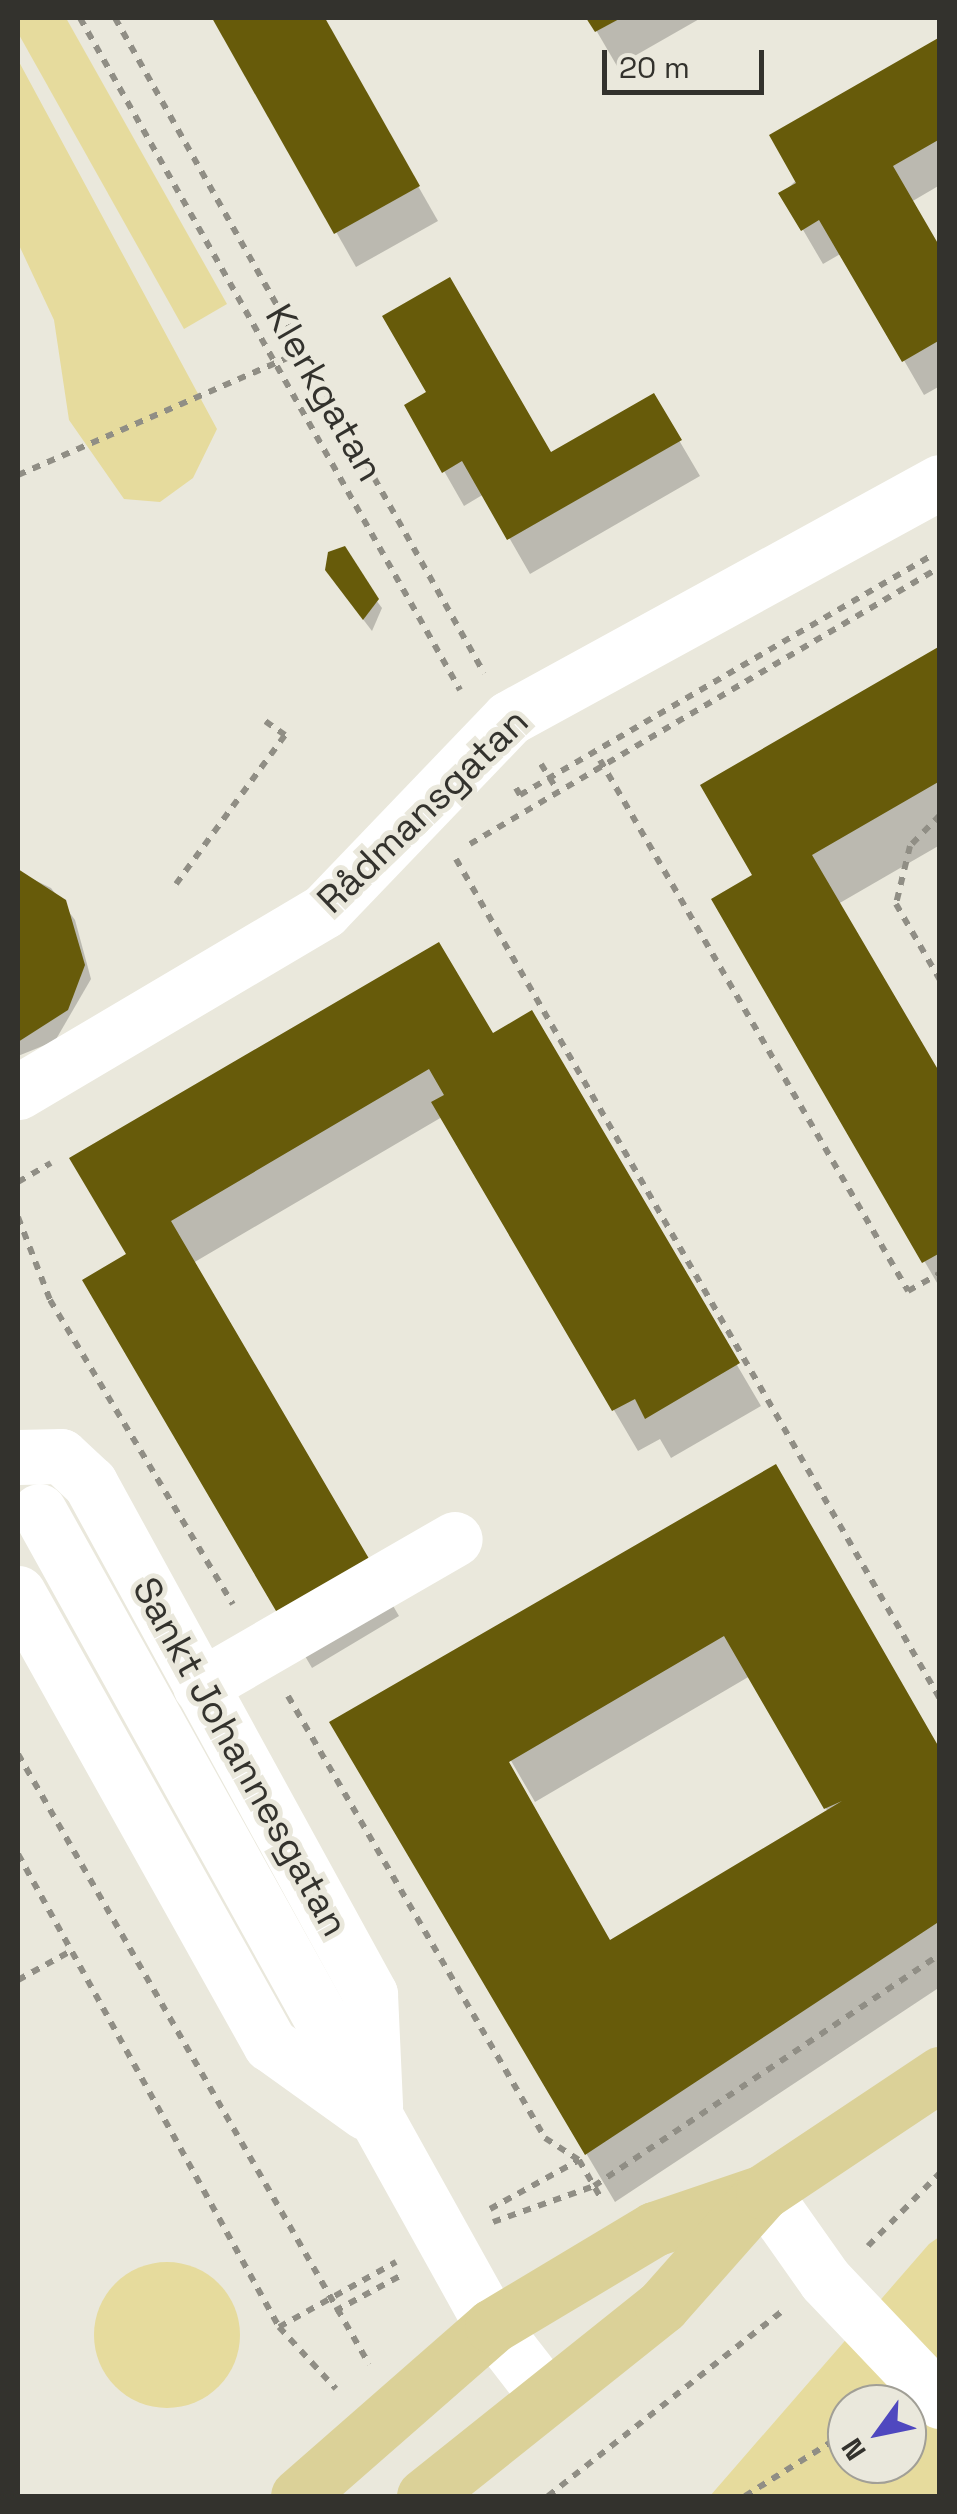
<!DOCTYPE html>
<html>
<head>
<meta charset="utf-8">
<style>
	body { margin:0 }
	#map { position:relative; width:957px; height:2514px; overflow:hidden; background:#eae8dc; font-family:"Space Grotesk",sans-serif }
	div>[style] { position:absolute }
	.green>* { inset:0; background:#e6db9d }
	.round { border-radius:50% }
	.shadow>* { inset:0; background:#0003 }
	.building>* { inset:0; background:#675b0a }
	.path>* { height:6px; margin-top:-3px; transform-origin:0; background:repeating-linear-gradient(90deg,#908e85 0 8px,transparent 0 16px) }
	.minor>* { height:55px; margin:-27.5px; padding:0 27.5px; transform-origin:27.5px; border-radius:27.5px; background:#fff }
	.major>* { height:55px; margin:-27.5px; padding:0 27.5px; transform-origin:27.5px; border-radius:27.5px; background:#dbd198 }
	span { translate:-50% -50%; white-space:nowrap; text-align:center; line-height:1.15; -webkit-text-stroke:10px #eae8dc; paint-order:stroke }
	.street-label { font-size:38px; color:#33322d }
	.frame { position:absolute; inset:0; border:20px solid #33322d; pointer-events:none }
	.north { position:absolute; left:827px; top:2384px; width:100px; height:100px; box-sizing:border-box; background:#eae8dc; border:2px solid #a19f96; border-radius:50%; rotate:237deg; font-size:28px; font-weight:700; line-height:40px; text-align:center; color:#33322d }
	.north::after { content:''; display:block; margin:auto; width:35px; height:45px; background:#4f48bf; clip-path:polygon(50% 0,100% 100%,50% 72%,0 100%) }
	.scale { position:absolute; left:602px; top:50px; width:162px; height:45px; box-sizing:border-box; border:5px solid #33322d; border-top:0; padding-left:12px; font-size:30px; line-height:35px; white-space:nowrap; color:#33322d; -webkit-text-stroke:8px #eae8dc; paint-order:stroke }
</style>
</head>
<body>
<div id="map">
	<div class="green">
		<i style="clip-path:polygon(18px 18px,66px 18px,227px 304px,184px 329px,18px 33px)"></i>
		<i style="clip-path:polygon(18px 60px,217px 429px,193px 478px,160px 502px,124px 499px,69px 420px,54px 320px,18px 243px)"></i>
		<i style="clip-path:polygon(evenodd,939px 2237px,939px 2496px,710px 2496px,929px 2244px,939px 2237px,847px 2404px,907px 2404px,907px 2464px,847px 2464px,847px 2404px)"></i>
		<i class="round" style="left:94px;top:2262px;width:146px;height:146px"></i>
	</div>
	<div class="shadow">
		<i style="clip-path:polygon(215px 18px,322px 18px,438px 221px,356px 267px)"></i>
		<i style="clip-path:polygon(589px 18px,701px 18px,617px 66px)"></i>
		<i style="clip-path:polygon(940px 40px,940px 185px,911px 202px,940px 252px,940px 386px,924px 395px,842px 253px,823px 264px,782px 194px)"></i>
		<i style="clip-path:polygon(653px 396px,700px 476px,530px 574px,484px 494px,464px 506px,407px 406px,550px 456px)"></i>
		<i style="clip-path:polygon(338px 549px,382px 608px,372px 631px,336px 584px)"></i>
		<i style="clip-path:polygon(940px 649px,940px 845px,838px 904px,940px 1078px,940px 1288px,714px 900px,755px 876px)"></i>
		<i style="clip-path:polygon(18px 872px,51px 888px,75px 920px,91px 979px,55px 1041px,18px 1056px)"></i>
		<i style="clip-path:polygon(531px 1014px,761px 1406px,671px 1458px,660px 1439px,638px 1451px,442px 1117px,193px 1263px,399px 1616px,312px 1668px,85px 1281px,129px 1255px,72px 1159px,492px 1036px)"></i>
		<i style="clip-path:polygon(775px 1468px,940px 1753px,940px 1987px,615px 2202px,360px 1771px,609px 1943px,828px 1812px,750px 1676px,535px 1802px,450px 1656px)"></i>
	</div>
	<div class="building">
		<i style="clip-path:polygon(212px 18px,325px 18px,420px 186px,334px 234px)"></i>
		<i style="clip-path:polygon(586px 18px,621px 18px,595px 32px)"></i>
		<i style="clip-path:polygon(940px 37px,940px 139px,893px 166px,940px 247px,940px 340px,902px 362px,819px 220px,801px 231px,778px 193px,796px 183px,769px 135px)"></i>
		<i style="clip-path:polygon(450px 277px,551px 452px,654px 393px,682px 440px,507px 540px,462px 461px,442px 473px,404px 405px,426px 392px,382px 316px)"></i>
		<i style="clip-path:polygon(345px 546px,379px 599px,363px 620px,325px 570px,328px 552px)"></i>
		<i style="clip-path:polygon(940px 646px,940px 781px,812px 855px,940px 1073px,940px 1253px,922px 1263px,711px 899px,752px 875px,700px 785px)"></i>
		<i style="clip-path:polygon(18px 869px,66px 900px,85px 965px,68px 1010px,18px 1042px)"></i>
		<i style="clip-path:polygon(439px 942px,493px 1033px,532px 1010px,740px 1363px,645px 1419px,635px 1399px,612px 1411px,431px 1102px,444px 1095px,429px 1069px,171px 1221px,378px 1574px,286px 1628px,82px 1280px,126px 1254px,69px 1158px)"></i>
		<i style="clip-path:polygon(evenodd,776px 1464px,940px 1749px,940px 1921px,585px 2155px,329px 1722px,776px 1464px,724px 1636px,824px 1809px,842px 1801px,610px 1940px,509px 1762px,724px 1636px)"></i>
	</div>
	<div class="path">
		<i style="left:80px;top:18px;width:772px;rotate:60.51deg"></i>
		<i style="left:115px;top:18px;width:752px;rotate:60.6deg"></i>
		<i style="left:18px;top:475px;width:313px;rotate:-23.5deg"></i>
		<i style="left:600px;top:760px;width:614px;rotate:59.88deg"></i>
		<i style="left:908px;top:1291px;width:37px;rotate:-29deg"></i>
		<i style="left:541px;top:764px;width:28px;rotate:58deg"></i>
		<i style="left:516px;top:788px;width:8px;rotate:60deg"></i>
		<i style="left:520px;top:795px;width:479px;rotate:-30.2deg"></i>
		<i style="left:940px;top:815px;width:43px;rotate:134.1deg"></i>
		<i style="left:910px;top:846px;width:60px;rotate:103.6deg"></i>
		<i style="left:896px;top:904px;width:88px;rotate:59.9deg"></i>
		<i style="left:470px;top:844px;width:546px;rotate:-30.51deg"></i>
		<i style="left:456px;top:859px;width:969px;rotate:60.05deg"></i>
		<i style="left:176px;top:884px;width:185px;rotate:-53.8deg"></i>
		<i style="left:285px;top:735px;width:24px;rotate:-145deg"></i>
		<i style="left:18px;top:1182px;width:38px;rotate:-30deg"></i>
		<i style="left:18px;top:1217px;width:89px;rotate:68.9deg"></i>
		<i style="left:50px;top:1300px;width:355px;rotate:59deg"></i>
		<i style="left:288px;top:1696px;width:511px;rotate:59.82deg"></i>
		<i style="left:545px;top:2138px;width:40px;rotate:32.9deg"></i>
		<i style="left:579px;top:2160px;width:46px;rotate:60.1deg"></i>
		<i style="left:18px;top:1754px;width:704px;rotate:60.08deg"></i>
		<i style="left:18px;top:1854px;width:540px;rotate:61.11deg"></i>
		<i style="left:279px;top:2327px;width:84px;rotate:47.4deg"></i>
		<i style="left:18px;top:1980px;width:60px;rotate:-28.7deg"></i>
		<i style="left:490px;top:2209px;width:102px;rotate:-28.8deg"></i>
		<i style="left:493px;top:2222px;width:107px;rotate:-19.6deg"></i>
		<i style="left:594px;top:2186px;width:417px;rotate:-33.8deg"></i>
		<i style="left:868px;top:2246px;width:103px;rotate:-45.4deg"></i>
		<i style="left:335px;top:2311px;width:74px;rotate:-28.3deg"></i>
		<i style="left:279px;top:2327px;width:134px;rotate:-29.1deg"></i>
		<i style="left:548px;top:2496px;width:298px;rotate:-38.3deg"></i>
		<i style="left:745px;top:2496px;width:120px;rotate:-32.1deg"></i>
	</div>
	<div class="minor">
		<i style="left:18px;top:1092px;width:356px;rotate:-30.6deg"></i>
		<i style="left:324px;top:911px;width:267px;rotate:-46.2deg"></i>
		<i style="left:509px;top:718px;width:491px;rotate:-28.7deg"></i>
		<i style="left:18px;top:1457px;width:43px;rotate:-1.3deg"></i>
		<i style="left:61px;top:1456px;width:40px;rotate:43deg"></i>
		<i style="left:90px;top:1483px;width:583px;rotate:61.28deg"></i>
		<i style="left:370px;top:1994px;width:112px;rotate:87.4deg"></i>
		<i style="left:39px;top:1511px;width:932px;rotate:60.93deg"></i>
		<i style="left:492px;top:2326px;width:85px;rotate:52.2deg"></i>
		<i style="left:18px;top:1593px;width:517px;rotate:60.81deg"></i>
		<i style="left:270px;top:2044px;width:117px;rotate:35.6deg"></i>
		<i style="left:200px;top:1686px;width:294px;rotate:-30deg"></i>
		<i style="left:763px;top:2192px;width:108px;rotate:54.8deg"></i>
		<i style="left:825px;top:2280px;width:167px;rotate:46.5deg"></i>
	</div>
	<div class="major">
		<i style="left:298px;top:2496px;width:258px;rotate:-41.2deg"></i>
		<i style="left:492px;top:2326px;width:189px;rotate:-30.9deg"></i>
		<i style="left:654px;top:2229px;width:115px;rotate:-18.7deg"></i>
		<i style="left:424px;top:2496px;width:305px;rotate:-38.6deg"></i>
		<i style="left:662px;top:2306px;width:152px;rotate:-48.5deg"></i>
		<i style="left:763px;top:2192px;width:213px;rotate:-33.7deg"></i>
	</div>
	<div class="street-label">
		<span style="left:324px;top:393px;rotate:60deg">Klerkgatan</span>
		<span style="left:423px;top:811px;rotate:-44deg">Rådmansgatan</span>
		<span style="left:240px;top:1757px;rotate:61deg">Sankt Johannesgatan</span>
	</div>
	<div class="frame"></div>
	<div class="north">N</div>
	<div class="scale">20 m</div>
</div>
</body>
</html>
